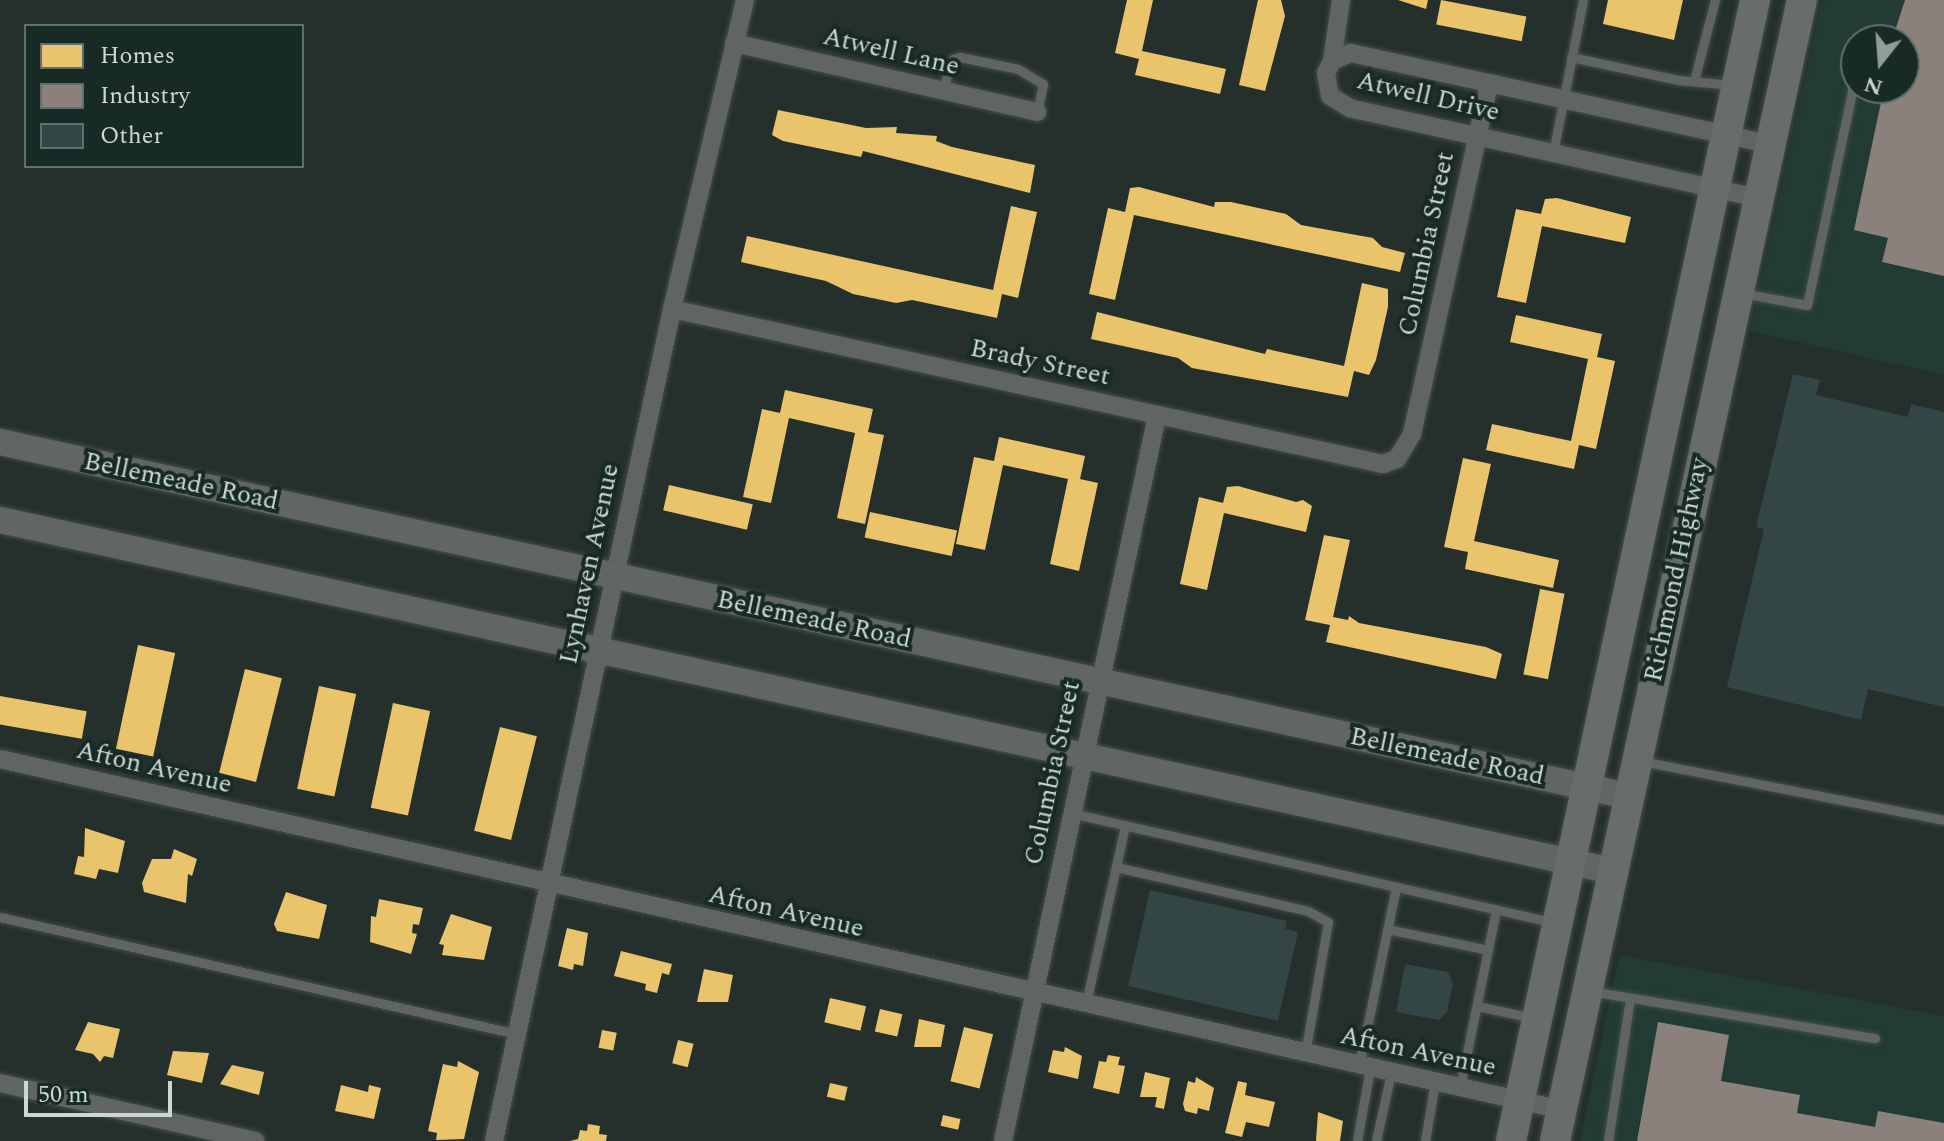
<!DOCTYPE html>
<html>
<head>
<meta charset="utf-8">
<style>
	body { margin:0 }
	#map { position:relative; width:1944px; height:1141px; overflow:hidden; background:#25302d; font-family:Spectral,serif }
	div>[style] { position:absolute }
	.built>* { inset:0; background:#223b35 }
	.homes>* { inset:0; background:#e9c46a; transform-origin:0 0 }
	.industry>* { inset:0; background:#8a817c }
	.building>* { inset:0; background:#344546 }
	.roads { filter:drop-shadow(0 0 2px #444d4a) drop-shadow(0 0 2px #444d4a) }
	.lane>* { height:9px; margin:-4.5px; padding:0 4.5px; transform-origin:4.5px; border-radius:4.5px; background:#606462 }
	.street>* { height:18px; margin:-9px; padding:0 9px; transform-origin:9px; border-radius:9px; background:#606462 }
	.secondary>* { height:26px; margin:-13px; padding:0 13px; transform-origin:13px; border-radius:13px; background:#616663 }
	.primary>* { height:30px; margin:-15px; padding:0 15px; transform-origin:15px; border-radius:15px; background:#686d6a }
	span { translate:-50% -50%; white-space:nowrap; text-align:center; line-height:1.15; -webkit-text-stroke:8px #182a25; paint-order:stroke }
	.street-label { font-size:26px; color:#cbd7d3 }
	.legend { position:absolute; left:24px; top:24px; width:280px; height:144px; box-sizing:border-box; background:#182a25; border:2px solid #606f6b; margin:0; padding:10px 14px; list-style:none; font-size:24px; color:#cbd7d3 }
	.legend li { display:flex; align-items:center; gap:16px; height:40px }
	.legend b { width:40px; border:2px solid #606f6b }
	.north { position:absolute; left:1840px; top:24px; width:80px; height:80px; box-sizing:border-box; background:#182a25; border:2px solid #606f6b; border-radius:50%; rotate:197deg; font-size:22px; font-weight:700; line-height:32px; text-align:center; color:#cbd7d3 }
	.north::after { content:''; display:block; margin:auto; width:28px; height:36px; background:#919d99; clip-path:polygon(50% 0,100% 100%,50% 72%,0 100%) }
	.scale { position:absolute; left:24px; top:1081px; width:148px; height:36px; box-sizing:border-box; border:4px solid #cbd7d3; border-top:0; padding-left:10px; font-size:24px; line-height:28px; white-space:nowrap; color:#cbd7d3; -webkit-text-stroke:6px #182a25; paint-order:stroke }
</style>
</head>
<body>
<div id="map">
	<div class="built">
		<i style="clip-path:polygon(evenodd,1822px 0,1944px 0,1944px 375px,1750px 331px,1822px 0,1856px 40px,1904px 40px,1904px 88px,1856px 88px,1856px 40px)"></i>
		<i style="clip-path:polygon(1620px 955px,1944px 1016px,1944px 1141px,1580px 1141px)"></i>
	</div>
	<div class="homes">
		<i style="clip-path:polygon(1127px 0,1153px 0,1142px 51px,1226px 69px,1220px 94px,1135px 75px,1139px 59px,1115px 53px)"></i>
		<i style="clip-path:polygon(1258px 0,1281px 0,1285px 16px,1265px 91px,1239px 85px)"></i>
		<i style="clip-path:polygon(1398px 0,1428px 0,1426px 9px)"></i>
		<i style="left:1441px;top:0;width:87px;height:25px;rotate:11deg"></i>
		<i style="clip-path:polygon(1608px 0,1683px 0,1674px 40px,1603px 24px)"></i>
		<i style="clip-path:polygon(778px 110px,866px 128px,897px 127px,896px 133px,937px 136px,936px 141px,952px 147px,1035px 165px,1030px 193px,863px 151px,861px 157px,783px 141px,772px 135px)"></i>
		<i style="clip-path:polygon(1139px 187px,1214px 207px,1215px 202px,1231px 202px,1286px 214px,1301px 225px,1373px 238px,1382px 247px,1405px 253px,1400px 272px,1134px 215px,1115px 300px,1089px 294px,1108px 208px,1125px 212px,1130px 188px)"></i>
		<i style="clip-path:polygon(1557px 198px,1631px 217px,1625px 243px,1542px 226px,1526px 303px,1497px 297px,1516px 209px,1541px 214px,1545px 199px)"></i>
		<i style="clip-path:polygon(1011px 206px,1037px 212px,1018px 298px,1002px 294px,997px 318px,912px 300px,896px 303px,853px 294px,826px 281px,741px 262px,747px 236px,993px 290px)"></i>
		<i style="clip-path:polygon(1362px 283px,1388px 289px,1388px 307px,1376px 360px,1369px 375px,1354px 371px,1348px 397px,1192px 368px,1178px 358px,1091px 339px,1097px 312px,1265px 354px,1267px 349px,1344px 366px)"></i>
		<i style="clip-path:polygon(1516px 315px,1602px 334px,1597px 357px,1615px 361px,1596px 449px,1579px 445px,1574px 469px,1486px 450px,1492px 424px,1571px 441px,1588px 359px,1510px 342px)"></i>
		<i style="clip-path:polygon(785px 390px,873px 409px,868px 432px,884px 435px,865px 524px,837px 518px,855px 433px,789px 418px,771px 503px,743px 497px,762px 409px,780px 413px)"></i>
		<i style="clip-path:polygon(999px 437px,1085px 456px,1080px 479px,1098px 483px,1079px 571px,1050px 564px,1068px 479px,1003px 465px,985px 550px,956px 544px,974px 457px,994px 461px)"></i>
		<i style="clip-path:polygon(1463px 458px,1491px 464px,1474px 541px,1559px 560px,1553px 588px,1465px 569px,1468px 552px,1444px 547px)"></i>
		<i style="left:669px;top:485px;width:86px;height:26px;rotate:13deg"></i>
		<i style="clip-path:polygon(1238px 486px,1296px 502px,1303px 500px,1312px 506px,1306px 532px,1224px 513px,1207px 590px,1180px 584px,1199px 497px,1223px 503px,1227px 487px)"></i>
		<i style="left:870px;top:512px;width:89px;height:26px;rotate:12deg"></i>
		<i style="clip-path:polygon(1324px 535px,1350px 540px,1333px 617px,1348px 620px,1349px 616px,1359px 623px,1486px 647px,1502px 654px,1496px 679px,1326px 642px,1330px 625px,1305px 620px)"></i>
		<i style="left:1540px;top:589px;width:25px;height:87px;rotate:11deg"></i>
		<i style="left:138px;top:645px;width:38px;height:106px;rotate:12deg"></i>
		<i style="left:245px;top:669px;width:38px;height:107px;rotate:14deg"></i>
		<i style="left:319px;top:686px;width:38px;height:105px;rotate:12deg"></i>
		<i style="left:0;top:696px;width:88px;height:28px;rotate:10deg"></i>
		<i style="left:393px;top:703px;width:38px;height:107px;rotate:12deg"></i>
		<i style="left:500px;top:727px;width:38px;height:107px;rotate:14deg"></i>
		<i style="clip-path:polygon(85px 828px,125px 841px,118px 873px,99px 869px,96px 879px,74px 874px,78px 856px,84px 857px)"></i>
		<i style="clip-path:polygon(174px 849px,197px 859px,192px 876px,188px 874px,186px 903px,144px 892px,142px 883px,152px 859px,171px 859px)"></i>
		<i style="clip-path:polygon(286px 892px,327px 905px,319px 939px,277px 931px,274px 924px)"></i>
		<i style="clip-path:polygon(379px 899px,423px 908px,419px 925px,413px 924px,412px 933px,417px 934px,411px 954px,370px 942px,371px 916px,376px 917px)"></i>
		<i style="clip-path:polygon(451px 914px,492px 927px,484px 960px,442px 955px,444px 945px,439px 944px)"></i>
		<i style="clip-path:polygon(567px 928px,588px 933px,583px 966px,574px 964px,573px 970px,558px 966px)"></i>
		<i style="clip-path:polygon(621px 951px,672px 964px,669px 975px,662px 973px,657px 993px,645px 990px,646px 984px,614px 976px)"></i>
		<i style="clip-path:polygon(704px 969px,733px 975px,728px 1002px,697px 1002px)"></i>
		<i style="left:830px;top:998px;width:37px;height:25px;rotate:13deg"></i>
		<i style="left:880px;top:1009px;width:23px;height:23px;rotate:13deg"></i>
		<i style="clip-path:polygon(919px 1019px,945px 1025px,941px 1047px,914px 1047px)"></i>
		<i style="clip-path:polygon(88px 1022px,120px 1029px,113px 1058px,104px 1056px,100px 1062px,93px 1054px,75px 1050px)"></i>
		<i style="left:964px;top:1027px;width:30px;height:56px;rotate:14deg"></i>
		<i style="left:602px;top:1030px;width:15px;height:18px;rotate:11deg"></i>
		<i style="left:678px;top:1040px;width:16px;height:24px;rotate:14deg"></i>
		<i style="clip-path:polygon(1065px 1047px,1082px 1056px,1078px 1079px,1048px 1072px,1053px 1050px,1064px 1052px)"></i>
		<i style="clip-path:polygon(173px 1051px,209px 1053px,202px 1083px,167px 1075px)"></i>
		<i style="clip-path:polygon(1108px 1055px,1120px 1057px,1118px 1065px,1125px 1066px,1119px 1094px,1093px 1088px,1099px 1061px,1106px 1062px)"></i>
		<i style="clip-path:polygon(458px 1061px,479px 1072px,464px 1139px,436px 1140px,437px 1133px,428px 1131px,443px 1064px,457px 1067px)"></i>
		<i style="clip-path:polygon(232px 1065px,264px 1072px,259px 1095px,220px 1084px)"></i>
		<i style="clip-path:polygon(1145px 1072px,1170px 1078px,1164px 1109px,1155px 1107px,1157px 1097px,1140px 1097px)"></i>
		<i style="clip-path:polygon(1196px 1077px,1214px 1088px,1209px 1111px,1198px 1108px,1197px 1114px,1185px 1111px,1183px 1104px,1188px 1081px,1195px 1083px)"></i>
		<i style="clip-path:polygon(1238px 1081px,1247px 1083px,1245px 1095px,1275px 1102px,1269px 1127px,1246px 1122px,1242px 1137px,1225px 1133px)"></i>
		<i style="left:830px;top:1083px;width:18px;height:14px;rotate:13deg"></i>
		<i style="clip-path:polygon(341px 1085px,368px 1092px,369px 1085px,381px 1088px,374px 1119px,335px 1111px)"></i>
		<i style="clip-path:polygon(1318px 1112px,1343px 1121px,1340px 1141px,1316px 1141px)"></i>
		<i style="left:943px;top:1115px;width:18px;height:11px;rotate:13deg"></i>
		<i style="clip-path:polygon(588px 1124px,600px 1126px,599px 1134px,607px 1135px,606px 1141px,570px 1141px,578px 1139px,580px 1130px,587px 1131px)"></i>
	</div>
	<div class="industry">
		<i style="clip-path:polygon(1905px 0,1944px 0,1944px 276px,1882px 262px,1888px 238px,1854px 230px,1884px 88px,1904px 88px,1904px 40px,1893px 37px)"></i>
		<i style="clip-path:polygon(1658px 1022px,1729px 1035px,1721px 1081px,1800px 1095px,1797px 1113px,1875px 1127px,1878px 1111px,1944px 1123px,1944px 1141px,1637px 1141px)"></i>
	</div>
	<div class="building">
		<i style="clip-path:polygon(1793px 374px,1820px 380px,1816px 395px,1908px 417px,1911px 404px,1944px 412px,1944px 707px,1868px 689px,1861px 720px,1727px 687px,1764px 529px,1756px 527px)"></i>
		<i style="clip-path:polygon(1150px 890px,1287px 921px,1285px 929px,1298px 932px,1278px 1021px,1128px 986px)"></i>
		<i style="clip-path:polygon(1405px 964px,1448px 972px,1453px 983px,1447px 1012px,1439px 1020px,1396px 1012px)"></i>
	</div>
	<div class="roads">
		<div class="lane">
			<i style="left:1571px;top:57px;width:109px;rotate:12.1deg"></i>
			<i style="left:1678px;top:80px;width:55px;rotate:5.2deg"></i>
			<i style="left:1694px;top:81px;width:84px;rotate:-75.5deg"></i>
			<i style="left:942px;top:91px;width:34px;rotate:-71deg"></i>
			<i style="left:953px;top:59px;width:7px;rotate:-16deg"></i>
			<i style="left:960px;top:57px;width:59px;rotate:11.7deg"></i>
			<i style="left:1018px;top:69px;width:29px;rotate:31deg"></i>
			<i style="left:1043px;top:84px;width:29px;rotate:102deg"></i>
			<i style="left:1553px;top:153px;width:156px;rotate:-78.9deg"></i>
			<i style="left:1741px;top:293px;width:67px;rotate:10.3deg"></i>
			<i style="left:1807px;top:305px;width:238px;rotate:-78.1deg"></i>
			<i style="left:1641px;top:761px;width:309px;rotate:11deg"></i>
			<i style="left:1071px;top:813px;width:493px;rotate:12.8deg"></i>
			<i style="left:1116px;top:867px;width:197px;rotate:12.9deg"></i>
			<i style="left:1308px;top:911px;width:23px;rotate:29deg"></i>
			<i style="left:1328px;top:922px;width:134px;rotate:99.9deg"></i>
			<i style="left:0;top:917px;width:530px;rotate:12.75deg"></i>
			<i style="left:1387px;top:929px;width:103px;rotate:11.7deg"></i>
			<i style="left:1590px;top:991px;width:289px;rotate:9.4deg"></i>
			<i style="left:1086px;top:1003px;width:182px;rotate:-77.6deg"></i>
			<i style="left:1477px;top:1006px;width:57px;rotate:12.1deg"></i>
			<i style="left:1359px;top:1066px;width:183px;rotate:-78.3deg"></i>
			<i style="left:1460px;top:1087px;width:181px;rotate:-78.5deg"></i>
			<i style="left:1357px;top:1141px;width:74px;rotate:-79.9deg"></i>
			<i style="left:1376px;top:1141px;width:70px;rotate:-77.6deg"></i>
			<i style="left:1425px;top:1141px;width:60px;rotate:-80.4deg"></i>
			<i style="left:1608px;top:1141px;width:144px;rotate:-81.2deg"></i>
		</div>
		<div class="street">
			<i style="left:734px;top:43px;width:311px;rotate:12.8deg"></i>
			<i style="left:1332px;top:61px;width:62px;rotate:-81.6deg"></i>
			<i style="left:1758px;top:198px;width:418px;rotate:-167.6deg"></i>
			<i style="left:1350px;top:108px;width:23px;rotate:-149deg"></i>
			<i style="left:1330px;top:96px;width:23px;rotate:-100deg"></i>
			<i style="left:1326px;top:73px;width:13px;rotate:-63deg"></i>
			<i style="left:1332px;top:61px;width:21px;rotate:-23deg"></i>
			<i style="left:1351px;top:53px;width:429px;rotate:12.3deg"></i>
			<i style="left:672px;top:309px;width:728px;rotate:12.3deg"></i>
			<i style="left:1383px;top:464px;width:15px;rotate:-20deg"></i>
			<i style="left:1397px;top:459px;width:29px;rotate:-59deg"></i>
			<i style="left:1412px;top:434px;width:359px;rotate:-77.6deg"></i>
			<i style="left:0;top:759px;width:1601px;rotate:12.66deg"></i>
			<i style="left:0;top:1083px;width:262px;rotate:12.8deg"></i>
			<i style="left:494px;top:1141px;width:851px;rotate:-77.92deg"></i>
			<i style="left:672px;top:309px;width:318px;rotate:-76.7deg"></i>
			<i style="left:1003px;top:1141px;width:741px;rotate:-78.01deg"></i>
		</div>
		<div class="secondary">
			<i style="left:0;top:442px;width:1666px;rotate:12.27deg"></i>
			<i style="left:0;top:520px;width:1650px;rotate:12.28deg"></i>
		</div>
		<div class="primary">
			<i style="left:1511px;top:1141px;width:1167px;rotate:-77.93deg"></i>
			<i style="left:1555px;top:1141px;width:1167px;rotate:-77.79deg"></i>
		</div>
	</div>
	<div class="street-label">
		<span style="left:891px;top:52px;rotate:13deg">Atwell Lane</span>
		<span style="left:1428px;top:97px;rotate:13deg">Atwell Drive</span>
		<span style="left:1427px;top:244px;rotate:-78deg">Columbia Street</span>
		<span style="left:1040px;top:363px;rotate:12deg">Brady Street</span>
		<span style="left:181px;top:482px;rotate:12deg">Bellemeade Road</span>
		<span style="left:590px;top:564px;rotate:-78deg">Lynhaven Avenue</span>
		<span style="left:1677px;top:570px;rotate:-78deg">Richmond Highway</span>
		<span style="left:814px;top:620px;rotate:12deg">Bellemeade Road</span>
		<span style="left:1447px;top:757px;rotate:12deg">Bellemeade Road</span>
		<span style="left:154px;top:768px;rotate:13deg">Afton Avenue</span>
		<span style="left:1053px;top:773px;rotate:-78deg">Columbia Street</span>
		<span style="left:786px;top:912px;rotate:13deg">Afton Avenue</span>
		<span style="left:1418px;top:1052px;rotate:12deg">Afton Avenue</span>
	</div>
	<ul class="legend">
	<li><b style="height:22px;background:#e9c46a"></b>Homes</li>
	<li><b style="height:22px;background:#8a817c"></b>Industry</li>
	<li><b style="height:22px;background:#344546"></b>Other</li>
	</ul>
	<div class="north">N</div>
	<div class="scale">50 m</div>
</div>
</body>
</html>
